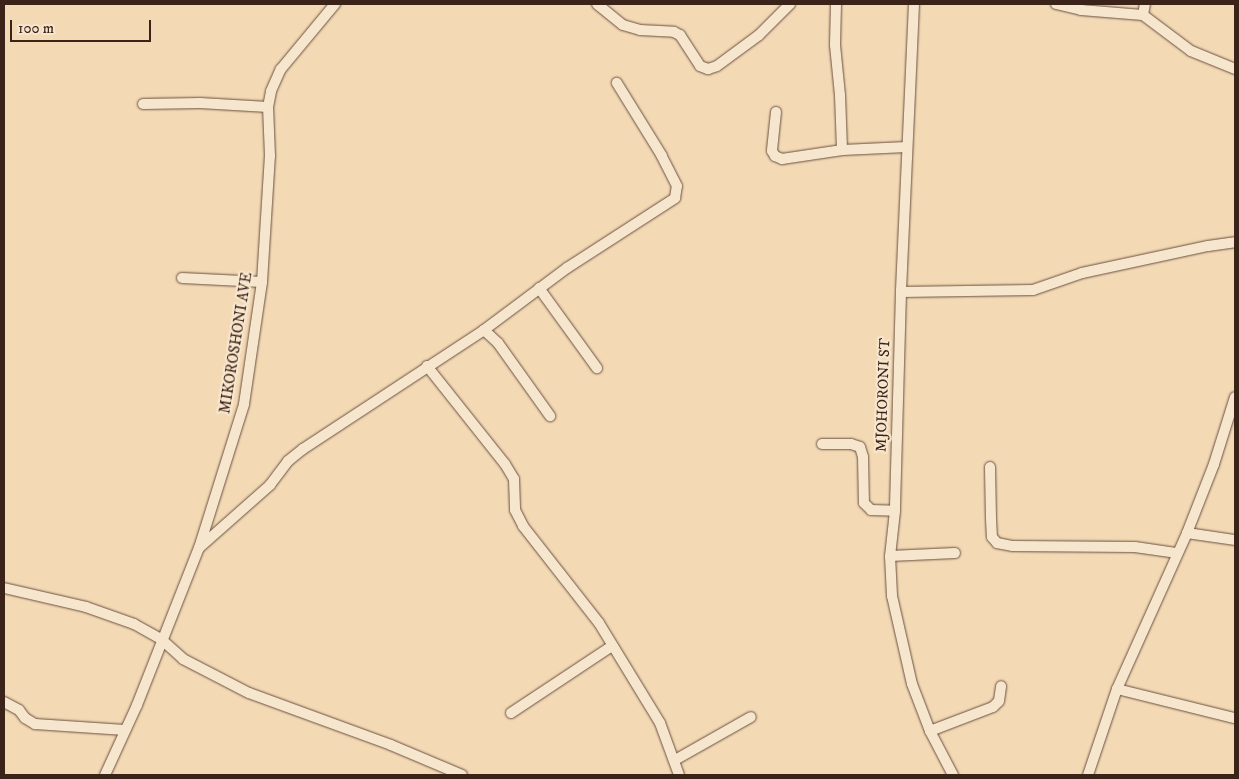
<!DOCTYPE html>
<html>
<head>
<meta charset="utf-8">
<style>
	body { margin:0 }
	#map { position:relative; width:1239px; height:779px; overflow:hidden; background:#f3d9b4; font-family:"IM FELL DW Pica",serif }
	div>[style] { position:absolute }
	.roads { filter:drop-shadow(0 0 1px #6a5040) drop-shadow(0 0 1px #6a5040) }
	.minor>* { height:10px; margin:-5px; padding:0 5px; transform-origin:5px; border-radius:5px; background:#f7e6ce }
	span { translate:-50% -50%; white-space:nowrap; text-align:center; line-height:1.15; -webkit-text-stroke:4.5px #f7e6ce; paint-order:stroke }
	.street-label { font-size:15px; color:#3c2319 }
	.frame { position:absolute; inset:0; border:5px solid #3c2319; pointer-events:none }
	.scale { position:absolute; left:10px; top:20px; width:141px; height:22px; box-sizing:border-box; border:2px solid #3c2319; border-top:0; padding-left:6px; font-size:15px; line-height:18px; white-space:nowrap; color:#3c2319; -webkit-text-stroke:4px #f7e6ce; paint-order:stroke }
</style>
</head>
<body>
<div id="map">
	<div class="roads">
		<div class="minor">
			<i style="left:597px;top:4px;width:33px;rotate:39deg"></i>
			<i style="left:623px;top:25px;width:18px;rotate:16deg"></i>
			<i style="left:640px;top:30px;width:34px;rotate:3deg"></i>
			<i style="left:674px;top:32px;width:7px;rotate:27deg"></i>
			<i style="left:680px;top:35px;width:37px;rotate:57deg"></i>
			<i style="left:700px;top:66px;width:9px;rotate:21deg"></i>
			<i style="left:708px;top:69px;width:9px;rotate:-18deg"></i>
			<i style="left:717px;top:66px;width:52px;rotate:-36.4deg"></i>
			<i style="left:759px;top:35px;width:44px;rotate:-45deg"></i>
			<i style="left:836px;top:4px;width:41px;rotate:91.4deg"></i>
			<i style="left:835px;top:45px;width:50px;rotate:84.3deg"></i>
			<i style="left:840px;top:95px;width:55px;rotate:87.9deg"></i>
			<i style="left:914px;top:4px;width:288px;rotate:92.6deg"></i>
			<i style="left:901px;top:292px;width:219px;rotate:91.6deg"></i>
			<i style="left:895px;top:511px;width:45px;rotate:96.3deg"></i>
			<i style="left:890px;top:556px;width:40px;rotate:87.1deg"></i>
			<i style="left:892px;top:596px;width:90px;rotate:77.2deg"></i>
			<i style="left:912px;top:684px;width:50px;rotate:69deg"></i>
			<i style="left:930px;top:731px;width:50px;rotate:62.4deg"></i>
			<i style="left:1056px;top:4px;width:26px;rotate:13deg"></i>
			<i style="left:1081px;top:10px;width:62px;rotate:4.6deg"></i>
			<i style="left:1143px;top:15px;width:60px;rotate:36.9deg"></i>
			<i style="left:1191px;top:51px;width:48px;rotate:22.2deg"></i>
			<i style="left:1143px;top:15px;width:11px;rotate:-80deg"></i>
			<i style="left:143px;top:104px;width:57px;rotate:-1deg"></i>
			<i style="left:200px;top:103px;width:68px;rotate:3.4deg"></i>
			<i style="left:776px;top:112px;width:39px;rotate:96deg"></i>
			<i style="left:772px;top:151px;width:6px;rotate:59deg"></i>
			<i style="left:775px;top:156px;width:8px;rotate:23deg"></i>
			<i style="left:782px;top:159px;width:61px;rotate:-8.5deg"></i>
			<i style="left:842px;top:150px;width:65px;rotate:-2.6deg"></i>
			<i style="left:182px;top:278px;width:80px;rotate:2.9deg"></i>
			<i style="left:539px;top:288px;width:99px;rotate:54.1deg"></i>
			<i style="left:901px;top:292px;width:132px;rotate:-0.9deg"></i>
			<i style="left:1033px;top:290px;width:52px;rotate:-19.1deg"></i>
			<i style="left:1082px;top:273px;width:129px;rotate:-12.1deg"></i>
			<i style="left:1208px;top:246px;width:27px;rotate:-8deg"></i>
			<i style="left:484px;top:330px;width:19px;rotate:43deg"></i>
			<i style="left:498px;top:343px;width:90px;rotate:54.5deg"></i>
			<i style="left:427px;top:366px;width:125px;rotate:51.5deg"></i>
			<i style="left:505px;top:464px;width:17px;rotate:59deg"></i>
			<i style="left:514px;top:479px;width:31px;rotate:88deg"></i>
			<i style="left:515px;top:510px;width:18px;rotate:63deg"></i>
			<i style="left:523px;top:526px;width:123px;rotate:51.9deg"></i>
			<i style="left:599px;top:623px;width:117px;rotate:58.6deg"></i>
			<i style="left:660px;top:723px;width:55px;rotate:69.9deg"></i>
			<i style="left:822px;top:444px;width:29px"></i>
			<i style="left:851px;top:444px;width:9px;rotate:18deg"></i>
			<i style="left:860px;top:447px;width:10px;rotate:73deg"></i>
			<i style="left:863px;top:457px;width:46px;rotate:88.8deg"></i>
			<i style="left:864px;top:503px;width:10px;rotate:45deg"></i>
			<i style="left:871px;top:510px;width:24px;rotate:2deg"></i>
			<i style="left:990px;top:467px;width:52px;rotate:88.9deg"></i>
			<i style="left:991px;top:519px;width:18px;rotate:87deg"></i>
			<i style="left:992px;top:537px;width:8px;rotate:50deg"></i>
			<i style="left:997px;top:543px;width:15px;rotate:11deg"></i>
			<i style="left:1012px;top:546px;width:123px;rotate:0.5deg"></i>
			<i style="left:1135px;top:547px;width:41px;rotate:8.3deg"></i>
			<i style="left:1187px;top:533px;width:49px;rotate:8.3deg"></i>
			<i style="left:200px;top:547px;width:94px;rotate:-41.5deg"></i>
			<i style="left:270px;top:485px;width:30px;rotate:-53deg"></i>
			<i style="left:288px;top:461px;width:19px;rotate:-39deg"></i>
			<i style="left:303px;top:449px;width:217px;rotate:-33.3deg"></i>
			<i style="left:484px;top:330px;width:104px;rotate:-36.8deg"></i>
			<i style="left:567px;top:268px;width:129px;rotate:-32.9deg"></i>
			<i style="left:675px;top:198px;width:12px;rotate:-81deg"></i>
			<i style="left:677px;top:186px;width:34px;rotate:-117deg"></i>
			<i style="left:662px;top:156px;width:86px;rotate:-121.7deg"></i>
			<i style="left:890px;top:556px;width:65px;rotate:-2.6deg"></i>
			<i style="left:4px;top:588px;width:84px;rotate:13deg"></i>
			<i style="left:86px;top:607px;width:51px;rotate:19.5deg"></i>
			<i style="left:134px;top:624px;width:31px;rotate:29deg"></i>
			<i style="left:161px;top:639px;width:30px;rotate:42deg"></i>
			<i style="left:183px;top:659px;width:74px;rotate:27.3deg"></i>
			<i style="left:249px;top:693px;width:151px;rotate:20.1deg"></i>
			<i style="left:391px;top:745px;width:77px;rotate:22.9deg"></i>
			<i style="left:1117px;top:689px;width:121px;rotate:13.9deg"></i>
			<i style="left:4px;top:702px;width:17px;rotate:28deg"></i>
			<i style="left:19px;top:710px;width:10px;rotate:53deg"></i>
			<i style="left:25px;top:718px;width:12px;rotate:31deg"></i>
			<i style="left:35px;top:724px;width:90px;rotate:3.8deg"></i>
			<i style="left:511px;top:713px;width:121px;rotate:-33.6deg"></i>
			<i style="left:930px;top:731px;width:67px;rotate:-20.9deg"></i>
			<i style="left:993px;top:707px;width:8px;rotate:-45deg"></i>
			<i style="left:999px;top:701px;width:15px;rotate:-82deg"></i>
			<i style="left:675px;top:760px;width:87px;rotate:-29.5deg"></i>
			<i style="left:105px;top:775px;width:77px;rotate:-65.4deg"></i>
			<i style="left:137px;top:705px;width:169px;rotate:-68.5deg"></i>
			<i style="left:199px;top:548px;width:151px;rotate:-72.6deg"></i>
			<i style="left:244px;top:404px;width:123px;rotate:-81.6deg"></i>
			<i style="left:262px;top:282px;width:126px;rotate:-86.4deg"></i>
			<i style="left:270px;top:156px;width:49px;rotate:-92.3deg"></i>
			<i style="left:268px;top:107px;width:16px;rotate:-79deg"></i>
			<i style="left:271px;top:91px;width:24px;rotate:-66deg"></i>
			<i style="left:281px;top:69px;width:85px;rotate:-50.3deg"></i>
			<i style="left:1088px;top:775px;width:91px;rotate:-71.4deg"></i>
			<i style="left:1117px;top:689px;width:171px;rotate:-65.8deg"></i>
			<i style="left:1187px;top:533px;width:74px;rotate:-68.6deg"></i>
			<i style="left:1214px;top:464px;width:70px;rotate:-72.6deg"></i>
		</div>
	</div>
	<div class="street-label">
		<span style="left:236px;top:343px;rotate:-81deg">MIKOROSHONI AVE</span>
		<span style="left:883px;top:395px;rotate:-88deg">MJOHORONI ST</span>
	</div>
	<div class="frame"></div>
	<div class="scale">100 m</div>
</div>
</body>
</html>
